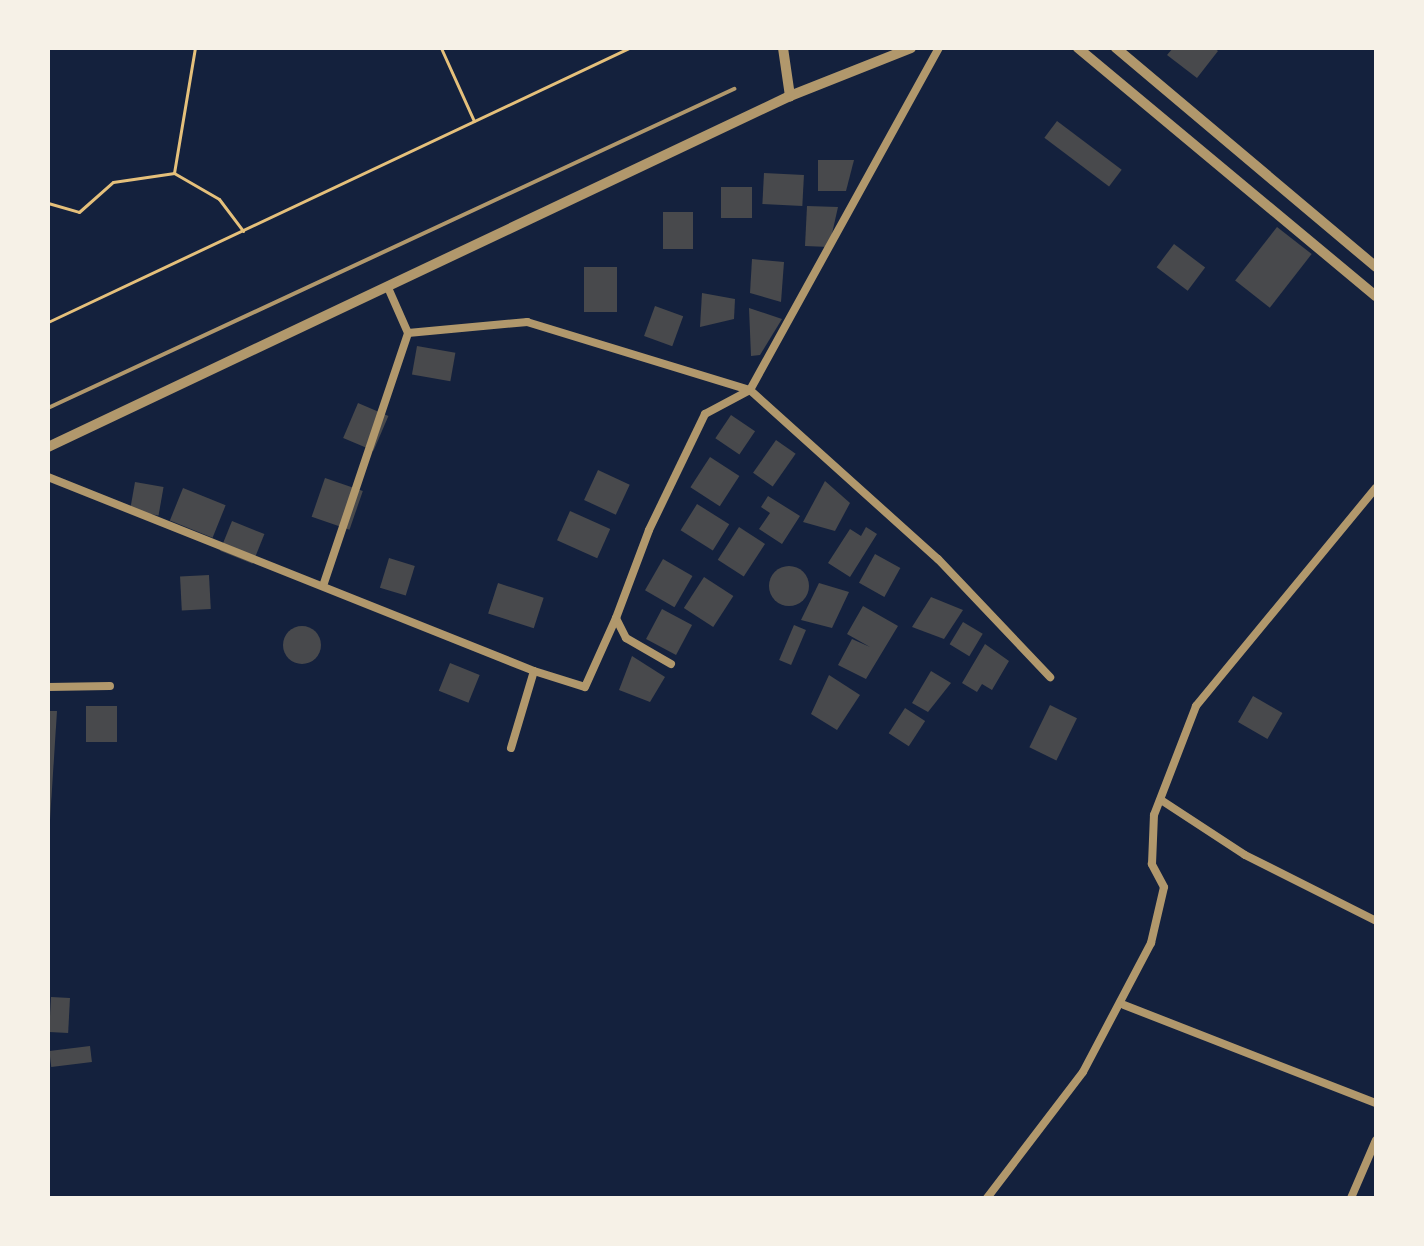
<!DOCTYPE html>
<html>
<head>
<meta charset="utf-8">
<style>
	body { margin:0 }
	#map { position:relative; width:1424px; height:1246px; overflow:hidden; background:#14213d; font-family:"Work Sans",sans-serif }
	div>[style] { position:absolute }
	.building>* { inset:0; background:#48494c; transform-origin:0 0 }
	.round { border-radius:50% }
	.path>* { height:3px; margin:-1.5px; padding:0 1.5px; transform-origin:1.5px; border-radius:1.5px; background:#e5c07b }
	.service>* { height:4px; margin:-2px; padding:0 2px; transform-origin:2px; border-radius:2px; background:#b1986c }
	.minor>* { height:8px; margin:-4px; padding:0 4px; transform-origin:4px; border-radius:4px; background:#b1986c }
	.tertiary>* { height:10px; margin:-5px; padding:0 5px; transform-origin:5px; border-radius:5px; background:#b1986c }
	span { translate:-50% -50%; white-space:nowrap; text-align:center; line-height:1.15; -webkit-text-stroke:8px #f6f1e7; paint-order:stroke }
	.frame { position:absolute; inset:0; border:50px solid #f6f1e7; pointer-events:none }
</style>
</head>
<body>
<div id="map">
	<div class="building">
		<i style="clip-path:polygon(1173px 48px,1214px 48px,1218px 51px,1197px 78px,1167px 55px)"></i>
		<i style="left:1057px;top:121px;width:81px;height:21px;rotate:37deg"></i>
		<i style="clip-path:polygon(818px 160px,854px 160px,846px 191px,818px 191px)"></i>
		<i style="left:764px;top:173px;width:40px;height:31px;rotate:3deg"></i>
		<i style="left:721px;top:187px;width:31px;height:31px"></i>
		<i style="clip-path:polygon(807px 206px,838px 207px,829px 247px,805px 246px)"></i>
		<i style="left:663px;top:212px;width:30px;height:37px"></i>
		<i style="left:1277px;top:227px;width:44px;height:68px;rotate:38deg"></i>
		<i style="left:1174px;top:244px;width:39px;height:29px;rotate:37deg"></i>
		<i style="clip-path:polygon(752px 259px,784px 262px,781px 302px,750px 293px)"></i>
		<i style="left:584px;top:267px;width:33px;height:45px"></i>
		<i style="clip-path:polygon(702px 293px,735px 299px,734px 319px,700px 327px)"></i>
		<i style="left:655px;top:306px;width:30px;height:32px;rotate:20deg"></i>
		<i style="clip-path:polygon(749px 308px,782px 319px,760px 355px,751px 356px)"></i>
		<i style="left:417px;top:346px;width:39px;height:29px;rotate:10deg"></i>
		<i style="left:358px;top:403px;width:33px;height:38px;rotate:23deg"></i>
		<i style="left:731px;top:415px;width:29px;height:28px;rotate:34deg"></i>
		<i style="left:776px;top:440px;width:24px;height:40px;rotate:35deg"></i>
		<i style="left:710px;top:457px;width:35px;height:36px;rotate:33deg"></i>
		<i style="left:598px;top:470px;width:35px;height:33px;rotate:25deg"></i>
		<i style="left:325px;top:478px;width:40px;height:41px;rotate:19deg"></i>
		<i style="clip-path:polygon(825px 481px,850px 503px,835px 531px,803px 522px)"></i>
		<i style="left:135px;top:482px;width:29px;height:29px;rotate:10deg"></i>
		<i style="left:183px;top:488px;width:46px;height:35px;rotate:22deg"></i>
		<i style="clip-path:polygon(768px 496px,800px 516px,782px 544px,759px 529px,770px 513px,761px 507px)"></i>
		<i style="left:697px;top:504px;width:38px;height:31px;rotate:32deg"></i>
		<i style="left:570px;top:511px;width:44px;height:32px;rotate:24deg"></i>
		<i style="left:232px;top:521px;width:35px;height:32px;rotate:22deg"></i>
		<i style="left:739px;top:527px;width:31px;height:39px;rotate:33deg"></i>
		<i style="clip-path:polygon(866px 527px,877px 534px,850px 577px,828px 563px,850px 529px,861px 536px)"></i>
		<i style="left:875px;top:554px;width:29px;height:33px;rotate:29deg"></i>
		<i style="left:389px;top:558px;width:27px;height:31px;rotate:17deg"></i>
		<i style="left:663px;top:559px;width:34px;height:36px;rotate:30deg"></i>
		<i class="round" style="left:769px;top:566px;width:40px;height:40px"></i>
		<i style="left:209px;top:575px;width:34px;height:29px;rotate:87deg"></i>
		<i style="left:704px;top:577px;width:35px;height:37px;rotate:33deg"></i>
		<i style="left:498px;top:583px;width:48px;height:32px;rotate:18deg"></i>
		<i style="clip-path:polygon(819px 583px,849px 592px,832px 628px,801px 620px)"></i>
		<i style="clip-path:polygon(931px 597px,963px 610px,944px 639px,912px 627px)"></i>
		<i style="clip-path:polygon(863px 606px,898px 626px,866px 679px,838px 665px,852px 639px,870px 647px,847px 634px)"></i>
		<i style="left:662px;top:609px;width:34px;height:34px;rotate:28deg"></i>
		<i style="left:963px;top:622px;width:23px;height:26px;rotate:31deg"></i>
		<i style="left:794px;top:625px;width:13px;height:38px;rotate:23deg"></i>
		<i class="round" style="left:283px;top:626px;width:38px;height:38px"></i>
		<i style="clip-path:polygon(985px 644px,1009px 661px,992px 690px,982px 684px,977px 692px,962px 683px)"></i>
		<i style="clip-path:polygon(632px 656px,665px 677px,650px 702px,619px 690px)"></i>
		<i style="left:450px;top:663px;width:32px;height:30px;rotate:22deg"></i>
		<i style="clip-path:polygon(931px 671px,951px 683px,928px 712px,912px 703px)"></i>
		<i style="clip-path:polygon(829px 675px,860px 695px,837px 730px,811px 714px)"></i>
		<i style="left:1253px;top:696px;width:34px;height:30px;rotate:30deg"></i>
		<i style="left:1050px;top:705px;width:30px;height:47px;rotate:26deg"></i>
		<i style="left:86px;top:706px;width:31px;height:36px"></i>
		<i style="left:905px;top:708px;width:24px;height:30px;rotate:33deg"></i>
		<i style="clip-path:polygon(48px 711px,57px 711px,50px 820px,48px 820px)"></i>
		<i style="left:51px;top:997px;width:19px;height:35px;rotate:3deg"></i>
		<i style="left:90px;top:1046px;width:16px;height:41px;rotate:83deg"></i>
	</div>
	<div class="path">
		<i style="left:441px;top:48px;width:80px;rotate:65.7deg"></i>
		<i style="left:174px;top:173px;width:127px;rotate:-80.5deg"></i>
		<i style="left:48px;top:203px;width:32px;rotate:16deg"></i>
		<i style="left:79px;top:212px;width:45px;rotate:-41.4deg"></i>
		<i style="left:113px;top:182px;width:62px;rotate:-8.4deg"></i>
		<i style="left:174px;top:173px;width:52px;rotate:30deg"></i>
		<i style="left:219px;top:199px;width:40px;rotate:53deg"></i>
		<i style="left:48px;top:322px;width:642px;rotate:-25.25deg"></i>
	</div>
	<div class="service">
		<i style="left:48px;top:408px;width:757px;rotate:-24.94deg"></i>
	</div>
	<div class="minor">
		<i style="left:408px;top:333px;width:120px;rotate:-5.3deg"></i>
		<i style="left:527px;top:322px;width:233px;rotate:17deg"></i>
		<i style="left:750px;top:390px;width:253px;rotate:42deg"></i>
		<i style="left:938px;top:559px;width:163px;rotate:46.5deg"></i>
		<i style="left:48px;top:477px;width:523px;rotate:21.76deg"></i>
		<i style="left:324px;top:583px;width:264px;rotate:-71.4deg"></i>
		<i style="left:408px;top:333px;width:47px;rotate:-113.8deg"></i>
		<i style="left:671px;top:664px;width:52px;rotate:-150deg"></i>
		<i style="left:626px;top:638px;width:22px;rotate:-117deg"></i>
		<i style="left:616px;top:618px;width:94px;rotate:-69.4deg"></i>
		<i style="left:649px;top:530px;width:129px;rotate:-64.2deg"></i>
		<i style="left:705px;top:414px;width:51px;rotate:-28.1deg"></i>
		<i style="left:750px;top:390px;width:391px;rotate:-61.1deg"></i>
		<i style="left:48px;top:687px;width:62px;rotate:-0.9deg"></i>
		<i style="left:511px;top:748px;width:80px;rotate:-73.4deg"></i>
		<i style="left:534px;top:671px;width:53px;rotate:17.4deg"></i>
		<i style="left:585px;top:687px;width:76px;rotate:-65.8deg"></i>
		<i style="left:1161px;top:800px;width:100px;rotate:33.2deg"></i>
		<i style="left:1245px;top:855px;width:147px;rotate:26.7deg"></i>
		<i style="left:1124px;top:1005px;width:270px;rotate:21.3deg"></i>
		<i style="left:987px;top:1198px;width:158px;rotate:-52.7deg"></i>
		<i style="left:1083px;top:1072px;width:146px;rotate:-62.2deg"></i>
		<i style="left:1151px;top:943px;width:57px;rotate:-76.9deg"></i>
		<i style="left:1164px;top:887px;width:26px;rotate:-118deg"></i>
		<i style="left:1152px;top:864px;width:49px;rotate:-87.7deg"></i>
		<i style="left:1154px;top:815px;width:117px;rotate:-68.9deg"></i>
		<i style="left:1196px;top:706px;width:283px;rotate:-50.5deg"></i>
		<i style="left:1351px;top:1198px;width:63px;rotate:-66.7deg"></i>
	</div>
	<div class="tertiary">
		<i style="left:783px;top:48px;width:49px;rotate:81.7deg"></i>
		<i style="left:1078px;top:48px;width:388px;rotate:39.8deg"></i>
		<i style="left:1116px;top:48px;width:340px;rotate:40.1deg"></i>
		<i style="left:48px;top:447px;width:821px;rotate:-25.32deg"></i>
		<i style="left:790px;top:96px;width:130px;rotate:-21.6deg"></i>
	</div>
	<div class="frame"></div>
</div>
</body>
</html>
